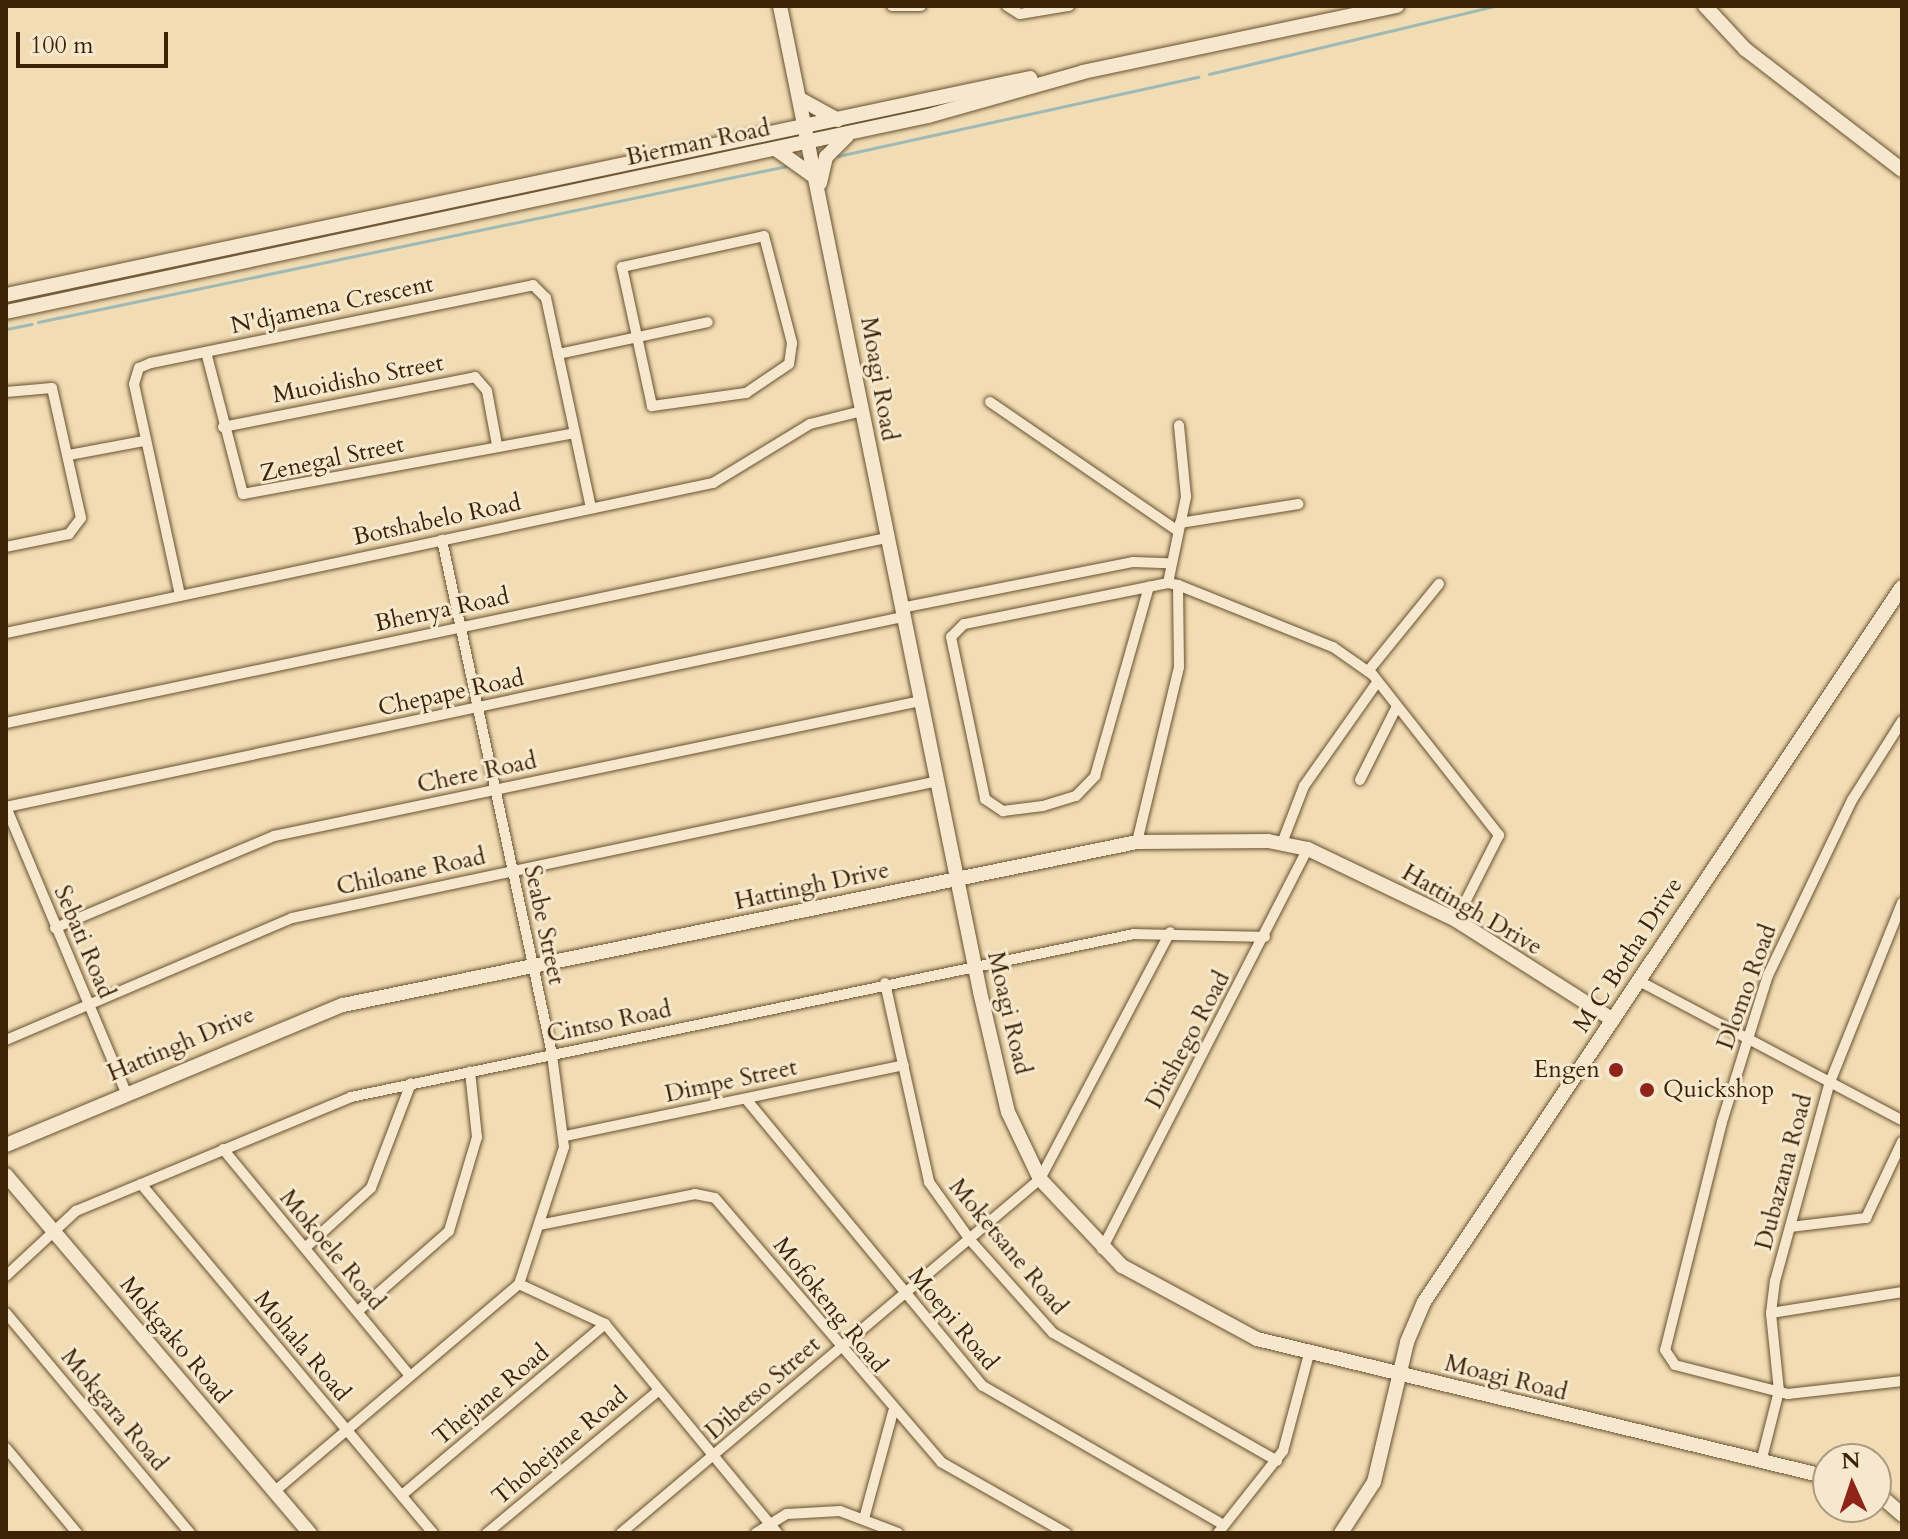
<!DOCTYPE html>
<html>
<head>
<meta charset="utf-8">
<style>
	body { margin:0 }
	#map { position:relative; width:1908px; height:1539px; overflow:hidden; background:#f1dcb3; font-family:Cardo,serif }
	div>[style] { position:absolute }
	.stream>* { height:3px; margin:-1.5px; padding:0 1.5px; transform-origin:1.5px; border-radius:1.5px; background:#9eb9b6 }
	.roads { filter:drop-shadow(0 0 2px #695130) drop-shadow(0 0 2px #695130) }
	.minor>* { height:10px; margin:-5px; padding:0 5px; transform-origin:5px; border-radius:5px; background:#f6e8ce }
	.tertiary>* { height:14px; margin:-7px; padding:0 7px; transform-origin:7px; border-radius:7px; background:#f6e8ce }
	.secondary>* { height:14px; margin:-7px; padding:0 7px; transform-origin:7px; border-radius:7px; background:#f6e8ce }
	.dots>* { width:22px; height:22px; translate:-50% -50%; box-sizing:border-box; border:4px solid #f6e8ce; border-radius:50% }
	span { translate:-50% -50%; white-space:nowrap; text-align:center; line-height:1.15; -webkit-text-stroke:6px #f6e8ce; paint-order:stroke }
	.street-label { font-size:24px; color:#3c2305 }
	.poi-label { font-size:24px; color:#3c2305 }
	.right { translate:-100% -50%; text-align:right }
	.left { translate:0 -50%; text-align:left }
	.frame { position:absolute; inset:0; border:8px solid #3c2305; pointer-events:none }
	.north { position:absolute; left:1812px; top:1443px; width:80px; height:80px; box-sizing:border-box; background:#f6e8ce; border:2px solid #ac997e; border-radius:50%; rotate:357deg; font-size:22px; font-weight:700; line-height:32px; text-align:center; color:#3c2305 }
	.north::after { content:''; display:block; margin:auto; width:28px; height:36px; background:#8f2418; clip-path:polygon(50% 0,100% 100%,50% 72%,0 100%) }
	.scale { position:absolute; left:16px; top:32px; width:152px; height:36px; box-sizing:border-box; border:4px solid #3c2305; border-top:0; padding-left:10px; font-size:24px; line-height:28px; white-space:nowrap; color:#3c2305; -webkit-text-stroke:6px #f6e8ce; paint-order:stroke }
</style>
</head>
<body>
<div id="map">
	<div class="stream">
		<i style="left:1209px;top:74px;width:293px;rotate:-13.4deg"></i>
		<i style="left:838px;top:156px;width:369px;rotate:-12.4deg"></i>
		<i style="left:38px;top:322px;width:765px;rotate:-11.77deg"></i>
		<i style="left:6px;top:329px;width:26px;rotate:-11deg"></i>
	</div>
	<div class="roads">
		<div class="minor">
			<i style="left:892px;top:6px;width:29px"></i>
			<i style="left:1007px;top:6px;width:15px;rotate:32deg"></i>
			<i style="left:1020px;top:14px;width:50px;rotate:-9.3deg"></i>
			<i style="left:764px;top:236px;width:111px;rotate:75.3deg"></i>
			<i style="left:792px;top:343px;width:21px;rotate:98deg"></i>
			<i style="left:789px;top:364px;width:52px;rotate:146deg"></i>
			<i style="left:746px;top:393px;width:95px;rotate:172.1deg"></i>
			<i style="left:652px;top:406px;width:142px;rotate:-102.2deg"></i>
			<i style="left:622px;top:267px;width:145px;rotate:-12.3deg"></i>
			<i style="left:206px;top:352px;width:147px;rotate:75.4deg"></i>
			<i style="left:243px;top:494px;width:337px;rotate:-10.4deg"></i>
			<i style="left:558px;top:354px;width:153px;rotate:-12deg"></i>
			<i style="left:6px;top:392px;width:46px;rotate:-5deg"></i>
			<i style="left:52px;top:388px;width:133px;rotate:77.4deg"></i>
			<i style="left:81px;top:518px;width:20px;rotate:127deg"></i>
			<i style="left:69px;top:534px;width:64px;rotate:168.3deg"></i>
			<i style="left:990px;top:402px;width:228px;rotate:34.5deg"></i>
			<i style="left:223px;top:427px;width:257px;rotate:-11.2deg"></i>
			<i style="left:475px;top:377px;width:18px;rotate:49deg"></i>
			<i style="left:487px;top:391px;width:55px;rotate:79.5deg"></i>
			<i style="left:69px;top:455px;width:76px;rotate:-10.6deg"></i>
			<i style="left:1180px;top:523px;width:120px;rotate:-9.1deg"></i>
			<i style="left:1168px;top:583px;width:88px;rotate:-78.2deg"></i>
			<i style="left:1186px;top:497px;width:72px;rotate:-95.6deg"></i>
			<i style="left:1178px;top:585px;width:167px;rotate:21.8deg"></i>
			<i style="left:1333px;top:647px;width:49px;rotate:35deg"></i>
			<i style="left:1373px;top:675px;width:204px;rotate:51.8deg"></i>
			<i style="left:1499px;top:835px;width:95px;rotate:116.8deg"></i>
			<i style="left:180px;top:595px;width:216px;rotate:-102.3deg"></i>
			<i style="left:134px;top:384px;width:17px;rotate:-73deg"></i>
			<i style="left:139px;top:368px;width:13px;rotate:-23deg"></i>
			<i style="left:151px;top:363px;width:390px;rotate:-11.5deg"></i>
			<i style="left:533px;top:285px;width:18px;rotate:45deg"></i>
			<i style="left:546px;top:298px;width:215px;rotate:77.9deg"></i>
			<i style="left:901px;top:608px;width:237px;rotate:-11.2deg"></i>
			<i style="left:1133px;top:562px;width:36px;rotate:2deg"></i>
			<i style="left:6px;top:633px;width:723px;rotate:-11.98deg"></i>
			<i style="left:713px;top:483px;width:114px;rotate:-31.3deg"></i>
			<i style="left:810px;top:424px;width:54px;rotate:-14deg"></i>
			<i style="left:1369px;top:670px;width:111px;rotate:-50.9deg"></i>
			<i style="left:1902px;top:721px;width:93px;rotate:122.3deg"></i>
			<i style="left:1852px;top:800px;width:194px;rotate:115.6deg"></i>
			<i style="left:1768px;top:975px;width:154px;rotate:107.4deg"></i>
			<i style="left:1722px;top:1122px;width:235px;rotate:104deg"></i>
			<i style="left:1665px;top:1350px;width:18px;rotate:56deg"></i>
			<i style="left:1675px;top:1365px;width:117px;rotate:14.4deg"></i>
			<i style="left:1788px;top:1394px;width:115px;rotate:-6.5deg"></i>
			<i style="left:6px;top:723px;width:899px;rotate:-11.87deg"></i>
			<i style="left:1360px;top:780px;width:80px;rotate:-63.4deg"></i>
			<i style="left:6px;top:807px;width:917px;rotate:-11.96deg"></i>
			<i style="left:6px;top:807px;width:309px;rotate:67.2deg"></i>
			<i style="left:1137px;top:842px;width:180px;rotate:-76.5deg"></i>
			<i style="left:1179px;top:667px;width:82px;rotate:-90.7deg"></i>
			<i style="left:1178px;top:585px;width:10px;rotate:-169deg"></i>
			<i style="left:1168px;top:583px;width:208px;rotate:168.6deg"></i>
			<i style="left:964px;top:624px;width:18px;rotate:135deg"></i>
			<i style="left:951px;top:637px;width:166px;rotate:78.1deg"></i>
			<i style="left:985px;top:799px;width:22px;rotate:34deg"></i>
			<i style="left:1003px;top:811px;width:40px;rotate:-7.1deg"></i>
			<i style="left:1043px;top:806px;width:34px;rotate:-17deg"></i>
			<i style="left:1076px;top:796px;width:28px;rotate:-46deg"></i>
			<i style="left:1095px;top:776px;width:197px;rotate:-74.1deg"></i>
			<i style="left:1282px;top:843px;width:61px;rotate:-68.9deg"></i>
			<i style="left:1304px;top:786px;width:128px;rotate:-54.8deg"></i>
			<i style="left:55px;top:928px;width:238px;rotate:-22.8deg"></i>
			<i style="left:274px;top:836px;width:661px;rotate:-11.79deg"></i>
			<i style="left:1639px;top:981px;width:297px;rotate:27.9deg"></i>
			<i style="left:885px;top:983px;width:204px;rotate:77.5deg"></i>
			<i style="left:929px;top:1182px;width:72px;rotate:54.6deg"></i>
			<i style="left:971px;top:1241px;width:123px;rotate:48.3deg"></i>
			<i style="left:1053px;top:1333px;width:258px;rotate:29.7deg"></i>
			<i style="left:6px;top:1040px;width:311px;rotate:-23.1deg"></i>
			<i style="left:292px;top:918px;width:660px;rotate:-11.97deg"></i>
			<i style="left:746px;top:1099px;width:372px;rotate:50.5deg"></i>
			<i style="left:983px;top:1386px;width:278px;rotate:30deg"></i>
			<i style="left:565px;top:1136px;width:346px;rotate:-11.8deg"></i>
			<i style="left:223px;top:1149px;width:294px;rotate:50.5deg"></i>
			<i style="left:141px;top:1184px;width:455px;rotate:50.1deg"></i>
			<i style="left:539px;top:1225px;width:159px;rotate:-11.2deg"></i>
			<i style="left:695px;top:1194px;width:20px;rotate:11deg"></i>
			<i style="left:715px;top:1198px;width:348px;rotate:49.4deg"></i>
			<i style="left:941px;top:1462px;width:144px;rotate:29.6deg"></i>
			<i style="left:1790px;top:1227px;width:77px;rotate:-6.8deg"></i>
			<i style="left:1866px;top:1218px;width:84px;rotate:-64.7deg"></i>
			<i style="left:305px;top:1248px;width:89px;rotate:-42.3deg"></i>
			<i style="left:371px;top:1188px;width:112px;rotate:-69.1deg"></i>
			<i style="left:1102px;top:1249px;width:450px;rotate:-62.8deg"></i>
			<i style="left:6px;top:1276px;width:96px;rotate:-42.9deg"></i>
			<i style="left:76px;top:1211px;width:298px;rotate:-22.5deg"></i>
			<i style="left:351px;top:1097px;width:800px;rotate:-11.76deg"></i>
			<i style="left:1134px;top:934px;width:131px;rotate:1.3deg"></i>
			<i style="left:519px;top:1284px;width:95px;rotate:24.9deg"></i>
			<i style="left:605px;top:1324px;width:271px;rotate:50.5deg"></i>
			<i style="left:358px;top:1311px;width:121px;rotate:-41.3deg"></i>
			<i style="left:449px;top:1231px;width:98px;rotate:-73.4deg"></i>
			<i style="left:477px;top:1137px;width:66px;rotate:-96.1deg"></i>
			<i style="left:6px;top:1313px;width:287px;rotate:50.1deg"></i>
			<i style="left:1771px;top:1313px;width:133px;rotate:-9.1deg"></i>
			<i style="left:6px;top:1448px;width:111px;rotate:50.1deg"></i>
			<i style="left:1761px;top:1462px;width:73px;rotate:-75.8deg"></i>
			<i style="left:1779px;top:1391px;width:78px;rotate:-95.9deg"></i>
			<i style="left:1771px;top:1313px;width:32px;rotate:-83deg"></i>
			<i style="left:1775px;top:1281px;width:206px;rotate:-74.6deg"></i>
			<i style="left:1830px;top:1082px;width:193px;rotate:-68.1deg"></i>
			<i style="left:275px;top:1491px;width:320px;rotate:-40.3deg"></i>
			<i style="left:519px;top:1284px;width:144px;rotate:-71.8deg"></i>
			<i style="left:564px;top:1147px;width:94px;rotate:-97.4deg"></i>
			<i style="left:552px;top:1054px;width:526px;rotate:-102.08deg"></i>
			<i style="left:402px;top:1495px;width:265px;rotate:-40.1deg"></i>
			<i style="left:865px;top:1515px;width:107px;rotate:-74.8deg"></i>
			<i style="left:487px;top:1533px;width:222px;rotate:-39.7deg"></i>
			<i style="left:621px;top:1533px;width:549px;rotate:-40.19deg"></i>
			<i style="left:1040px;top:1179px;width:279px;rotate:-62.2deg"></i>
			<i style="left:756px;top:1533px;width:36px;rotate:-32deg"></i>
			<i style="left:787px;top:1514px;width:53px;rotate:-3.2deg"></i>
			<i style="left:840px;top:1511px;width:62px;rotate:20.8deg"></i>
			<i style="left:1218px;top:1533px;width:105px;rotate:-51.6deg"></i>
			<i style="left:1283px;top:1451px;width:100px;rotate:-75deg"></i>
		</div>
		<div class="tertiary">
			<i style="left:780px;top:6px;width:1006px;rotate:78.53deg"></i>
			<i style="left:980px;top:992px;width:123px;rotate:76.9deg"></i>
			<i style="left:1008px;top:1112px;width:74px;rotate:64.5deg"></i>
			<i style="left:1040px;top:1179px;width:120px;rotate:46.7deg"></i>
			<i style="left:1122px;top:1266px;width:153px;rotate:28.4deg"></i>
			<i style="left:1257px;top:1339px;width:587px;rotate:13.59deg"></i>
			<i style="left:1705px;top:6px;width:59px;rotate:47.1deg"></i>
			<i style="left:1745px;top:49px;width:198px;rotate:37.6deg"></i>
			<i style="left:6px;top:1145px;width:365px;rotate:-22.6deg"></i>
			<i style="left:343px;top:1005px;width:811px;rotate:-11.6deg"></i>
			<i style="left:1137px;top:842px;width:131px;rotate:-0.4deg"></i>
			<i style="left:1268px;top:841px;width:41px;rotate:11.3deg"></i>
			<i style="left:1308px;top:849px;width:164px;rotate:25.6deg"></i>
			<i style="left:1456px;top:920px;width:186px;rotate:32.5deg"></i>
			<i style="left:6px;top:1175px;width:470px;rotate:49.7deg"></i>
			<i style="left:1876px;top:1492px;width:35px;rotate:41deg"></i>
			<i style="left:1341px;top:1533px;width:61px;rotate:-57.1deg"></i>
			<i style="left:1374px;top:1482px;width:144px;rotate:-76.7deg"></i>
			<i style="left:1407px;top:1342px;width:43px;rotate:-67deg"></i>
			<i style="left:1424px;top:1302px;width:860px;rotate:-56.24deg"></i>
		</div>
		<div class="secondary">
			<i style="left:802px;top:100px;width:41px;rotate:29.1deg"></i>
			<i style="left:777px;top:150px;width:52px;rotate:35.5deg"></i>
			<i style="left:820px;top:183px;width:27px;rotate:-77deg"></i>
			<i style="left:826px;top:157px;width:30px;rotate:-45deg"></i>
			<i style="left:6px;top:295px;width:1047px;rotate:-11.96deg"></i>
			<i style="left:6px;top:312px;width:943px;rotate:-12deg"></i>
			<i style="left:928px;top:116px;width:161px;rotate:-15.8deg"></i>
			<i style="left:1083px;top:72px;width:321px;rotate:-11.9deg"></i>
		</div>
	</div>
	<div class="dots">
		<i style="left:1616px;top:1070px;background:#8f2418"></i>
		<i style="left:1647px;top:1090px;background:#8f2418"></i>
	</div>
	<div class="street-label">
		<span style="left:698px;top:143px;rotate:-12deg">Bierman Road</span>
		<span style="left:332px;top:305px;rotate:-12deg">N'djamena Crescent</span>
		<span style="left:358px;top:379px;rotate:-11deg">Muoidisho Street</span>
		<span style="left:879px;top:379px;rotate:80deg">Moagi Road</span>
		<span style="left:332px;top:459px;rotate:-12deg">Zenegal Street</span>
		<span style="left:437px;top:520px;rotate:-12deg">Botshabelo Road</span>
		<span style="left:442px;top:610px;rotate:-12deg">Bhenya Road</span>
		<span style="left:451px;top:693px;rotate:-12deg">Chepape Road</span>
		<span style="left:477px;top:773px;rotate:-12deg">Chere Road</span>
		<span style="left:411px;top:872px;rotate:-12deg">Chiloane Road</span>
		<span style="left:812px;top:886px;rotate:-12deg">Hattingh Drive</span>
		<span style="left:1472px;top:910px;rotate:30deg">Hattingh Drive</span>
		<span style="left:544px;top:925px;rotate:78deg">Seabe Street</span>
		<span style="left:84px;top:942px;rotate:67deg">Sebati Road</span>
		<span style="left:1628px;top:955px;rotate:-57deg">M C Botha Drive</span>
		<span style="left:1747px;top:987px;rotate:-70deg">Dlomo Road</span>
		<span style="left:1009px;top:1013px;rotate:77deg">Moagi Road</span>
		<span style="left:609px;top:1022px;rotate:-12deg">Cintso Road</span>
		<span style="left:1188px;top:1040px;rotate:-62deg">Ditshego Road</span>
		<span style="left:181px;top:1044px;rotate:-23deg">Hattingh Drive</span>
		<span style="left:731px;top:1081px;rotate:-12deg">Dimpe Street</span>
		<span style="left:1784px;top:1172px;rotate:-75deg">Dubazana Road</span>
		<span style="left:1008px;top:1247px;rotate:50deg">Moketsane Road</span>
		<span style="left:332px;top:1250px;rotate:50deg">Mokoele Road</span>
		<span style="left:830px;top:1305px;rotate:51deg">Mofokeng Road</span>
		<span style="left:953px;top:1319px;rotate:50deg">Moepi Road</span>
		<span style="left:175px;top:1340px;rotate:50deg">Mokgako Road</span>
		<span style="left:302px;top:1346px;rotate:50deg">Mohala Road</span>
		<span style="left:1506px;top:1378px;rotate:14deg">Moagi Road</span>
		<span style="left:763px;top:1388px;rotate:-41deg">Dibetso Street</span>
		<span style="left:491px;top:1395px;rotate:-40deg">Thejane Road</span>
		<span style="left:114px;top:1410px;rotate:50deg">Mokgara Road</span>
		<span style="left:560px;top:1446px;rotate:-40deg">Thobejane Road</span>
	</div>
	<div class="poi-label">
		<span class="right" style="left:1600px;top:1070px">Engen</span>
		<span class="left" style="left:1663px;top:1090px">Quickshop</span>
	</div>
	<div class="frame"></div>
	<div class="north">N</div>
	<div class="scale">100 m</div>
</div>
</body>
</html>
